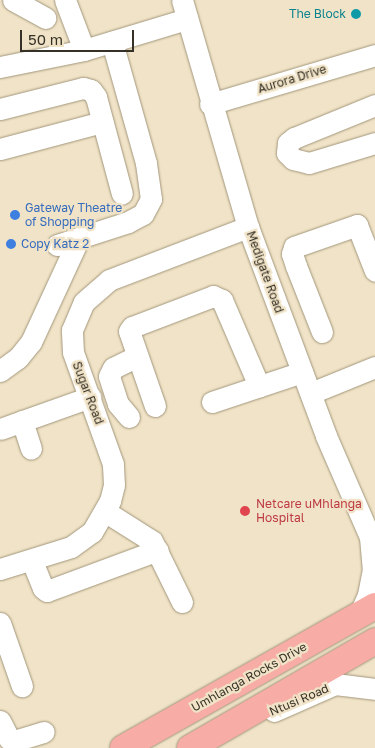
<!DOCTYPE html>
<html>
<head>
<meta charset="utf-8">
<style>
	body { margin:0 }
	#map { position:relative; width:375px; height:748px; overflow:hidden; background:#f0e3c7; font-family:"Golos Text",sans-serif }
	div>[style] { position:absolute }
	.roads { filter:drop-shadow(0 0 1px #a2967b) drop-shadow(0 0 1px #a2967b) }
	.minor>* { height:21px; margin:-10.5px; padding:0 10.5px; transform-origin:10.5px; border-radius:10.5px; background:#fff }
	.major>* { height:26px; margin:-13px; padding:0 13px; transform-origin:13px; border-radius:13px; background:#f7ada5 }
	.dots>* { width:14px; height:14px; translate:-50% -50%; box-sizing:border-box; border:2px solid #f0e3c7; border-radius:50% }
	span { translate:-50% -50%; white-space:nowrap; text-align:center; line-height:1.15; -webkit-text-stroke:4.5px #f0e3c7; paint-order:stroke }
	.culture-label { font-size:12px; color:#0d838f }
	.right { translate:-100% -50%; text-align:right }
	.street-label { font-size:12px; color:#363126 }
	.shop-label { font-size:12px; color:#366cbe }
	.left { translate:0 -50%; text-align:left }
	.health-label { font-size:12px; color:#be3a42 }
	.scale { position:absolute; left:20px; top:30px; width:114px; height:22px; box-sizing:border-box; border:2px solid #363126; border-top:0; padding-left:6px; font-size:15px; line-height:18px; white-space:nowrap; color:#363126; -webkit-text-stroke:4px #f0e3c7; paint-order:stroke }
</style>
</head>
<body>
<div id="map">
	<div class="roads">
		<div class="minor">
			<i style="left:13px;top:0;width:37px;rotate:29deg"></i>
			<i style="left:65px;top:0;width:53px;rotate:69.2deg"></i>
			<i style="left:182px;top:0;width:236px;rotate:73.8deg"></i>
			<i style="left:248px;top:227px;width:223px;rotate:69.5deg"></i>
			<i style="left:326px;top:436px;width:110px;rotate:66.5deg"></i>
			<i style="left:370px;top:537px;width:32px;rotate:85deg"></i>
			<i style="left:373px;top:569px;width:26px;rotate:101deg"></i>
			<i style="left:368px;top:595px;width:22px;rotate:114deg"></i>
			<i style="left:0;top:67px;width:86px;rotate:-11.4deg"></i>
			<i style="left:84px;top:50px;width:108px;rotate:-16.8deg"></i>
			<i style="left:210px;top:104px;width:172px;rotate:-16.5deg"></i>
			<i style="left:375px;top:105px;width:87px;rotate:157.8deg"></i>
			<i style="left:294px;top:138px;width:8px;rotate:140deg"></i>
			<i style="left:288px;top:143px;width:10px;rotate:96deg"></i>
			<i style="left:287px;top:153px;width:8px;rotate:45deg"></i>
			<i style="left:293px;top:159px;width:16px;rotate:14deg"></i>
			<i style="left:309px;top:163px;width:69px;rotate:-16.9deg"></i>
			<i style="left:0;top:109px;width:86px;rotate:-14.2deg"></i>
			<i style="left:83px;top:88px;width:8px;rotate:14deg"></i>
			<i style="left:91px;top:90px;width:9px;rotate:54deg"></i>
			<i style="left:96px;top:97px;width:100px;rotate:75deg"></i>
			<i style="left:0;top:149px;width:106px;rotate:-14.8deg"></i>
			<i style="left:57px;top:245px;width:75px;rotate:-17.9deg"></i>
			<i style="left:128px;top:222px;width:17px;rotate:-28deg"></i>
			<i style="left:143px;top:214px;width:17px;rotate:-62deg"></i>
			<i style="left:151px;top:199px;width:36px;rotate:-98deg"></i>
			<i style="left:146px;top:163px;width:126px;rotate:-105.7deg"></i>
			<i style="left:322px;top:332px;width:71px;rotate:-111.5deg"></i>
			<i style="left:296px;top:266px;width:13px;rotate:-108deg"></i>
			<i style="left:292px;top:254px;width:7px;rotate:-74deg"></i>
			<i style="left:294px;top:247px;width:67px;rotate:-19.2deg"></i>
			<i style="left:357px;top:225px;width:49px;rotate:68.6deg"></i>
			<i style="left:0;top:371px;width:22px;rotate:-36deg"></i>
			<i style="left:18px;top:358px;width:21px;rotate:-51deg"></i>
			<i style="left:31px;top:342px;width:115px;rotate:-65.2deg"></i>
			<i style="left:311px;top:393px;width:69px;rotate:-22.1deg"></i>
			<i style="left:212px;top:402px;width:95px;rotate:-18.4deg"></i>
			<i style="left:155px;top:406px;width:79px;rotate:-109.1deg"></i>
			<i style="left:129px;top:331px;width:5px;rotate:-53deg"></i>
			<i style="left:132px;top:327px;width:87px;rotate:-20.9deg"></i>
			<i style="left:213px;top:296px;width:10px;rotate:24deg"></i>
			<i style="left:222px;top:300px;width:94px;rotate:66.7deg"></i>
			<i style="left:129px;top:417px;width:17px;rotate:-130deg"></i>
			<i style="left:118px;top:404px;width:29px;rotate:-108deg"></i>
			<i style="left:109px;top:376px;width:9px;rotate:-63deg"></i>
			<i style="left:113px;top:368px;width:25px;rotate:-26deg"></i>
			<i style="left:22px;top:421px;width:29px;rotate:72deg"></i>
			<i style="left:0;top:429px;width:96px;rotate:-19.6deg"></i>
			<i style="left:106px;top:512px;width:54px;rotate:32.2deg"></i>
			<i style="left:152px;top:541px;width:68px;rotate:63.8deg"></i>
			<i style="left:32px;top:561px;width:29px;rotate:68deg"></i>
			<i style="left:43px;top:588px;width:5px;rotate:37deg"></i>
			<i style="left:47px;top:591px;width:118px;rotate:-20.3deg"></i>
			<i style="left:0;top:569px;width:74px;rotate:-17.2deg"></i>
			<i style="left:71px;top:547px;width:26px;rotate:-36deg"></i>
			<i style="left:92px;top:532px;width:36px;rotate:-60deg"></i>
			<i style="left:110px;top:501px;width:16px;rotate:-76deg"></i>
			<i style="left:114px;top:485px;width:21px;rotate:-93deg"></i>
			<i style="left:113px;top:464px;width:119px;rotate:-109.7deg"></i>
			<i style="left:73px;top:352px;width:22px;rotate:-93deg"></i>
			<i style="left:72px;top:330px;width:30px;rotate:-67deg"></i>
			<i style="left:84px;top:302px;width:33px;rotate:-41deg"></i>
			<i style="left:109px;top:280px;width:149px;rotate:-20.9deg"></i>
			<i style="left:0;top:623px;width:67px;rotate:70.8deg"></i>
			<i style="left:274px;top:711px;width:67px;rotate:-23.9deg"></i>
			<i style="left:335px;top:684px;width:40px;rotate:7.1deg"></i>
			<i style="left:0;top:721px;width:20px;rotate:63deg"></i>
			<i style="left:9px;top:739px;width:5px;rotate:22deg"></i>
			<i style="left:14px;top:741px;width:31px;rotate:-17deg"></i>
		</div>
		<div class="major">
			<i style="left:123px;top:748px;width:289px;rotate:-29.4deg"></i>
			<i style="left:190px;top:748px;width:214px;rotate:-30deg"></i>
		</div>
	</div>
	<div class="dots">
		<i style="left:356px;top:14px;background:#0f9aa8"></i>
		<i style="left:15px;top:215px;background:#3f7fe0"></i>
		<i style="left:11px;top:244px;background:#3f7fe0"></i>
		<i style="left:245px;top:511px;background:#e0444e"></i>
	</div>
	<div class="culture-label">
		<span class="right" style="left:346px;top:14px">The Block</span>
	</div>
	<div class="street-label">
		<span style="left:292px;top:79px;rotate:-17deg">Aurora Drive</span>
		<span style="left:265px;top:272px;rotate:70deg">Medigate Road</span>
		<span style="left:88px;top:393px;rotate:69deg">Sugar Road</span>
		<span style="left:249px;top:677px;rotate:-29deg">Umhlanga Rocks Drive</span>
		<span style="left:299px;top:700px;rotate:-23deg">Ntusi Road</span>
	</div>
	<div class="shop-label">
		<span class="left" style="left:25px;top:215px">Gateway Theatre<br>of Shopping</span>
		<span class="left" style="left:21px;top:244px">Copy Katz 2</span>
	</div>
	<div class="health-label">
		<span class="left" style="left:256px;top:511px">Netcare uMhlanga<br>Hospital</span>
	</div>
	<div class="scale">50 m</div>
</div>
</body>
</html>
